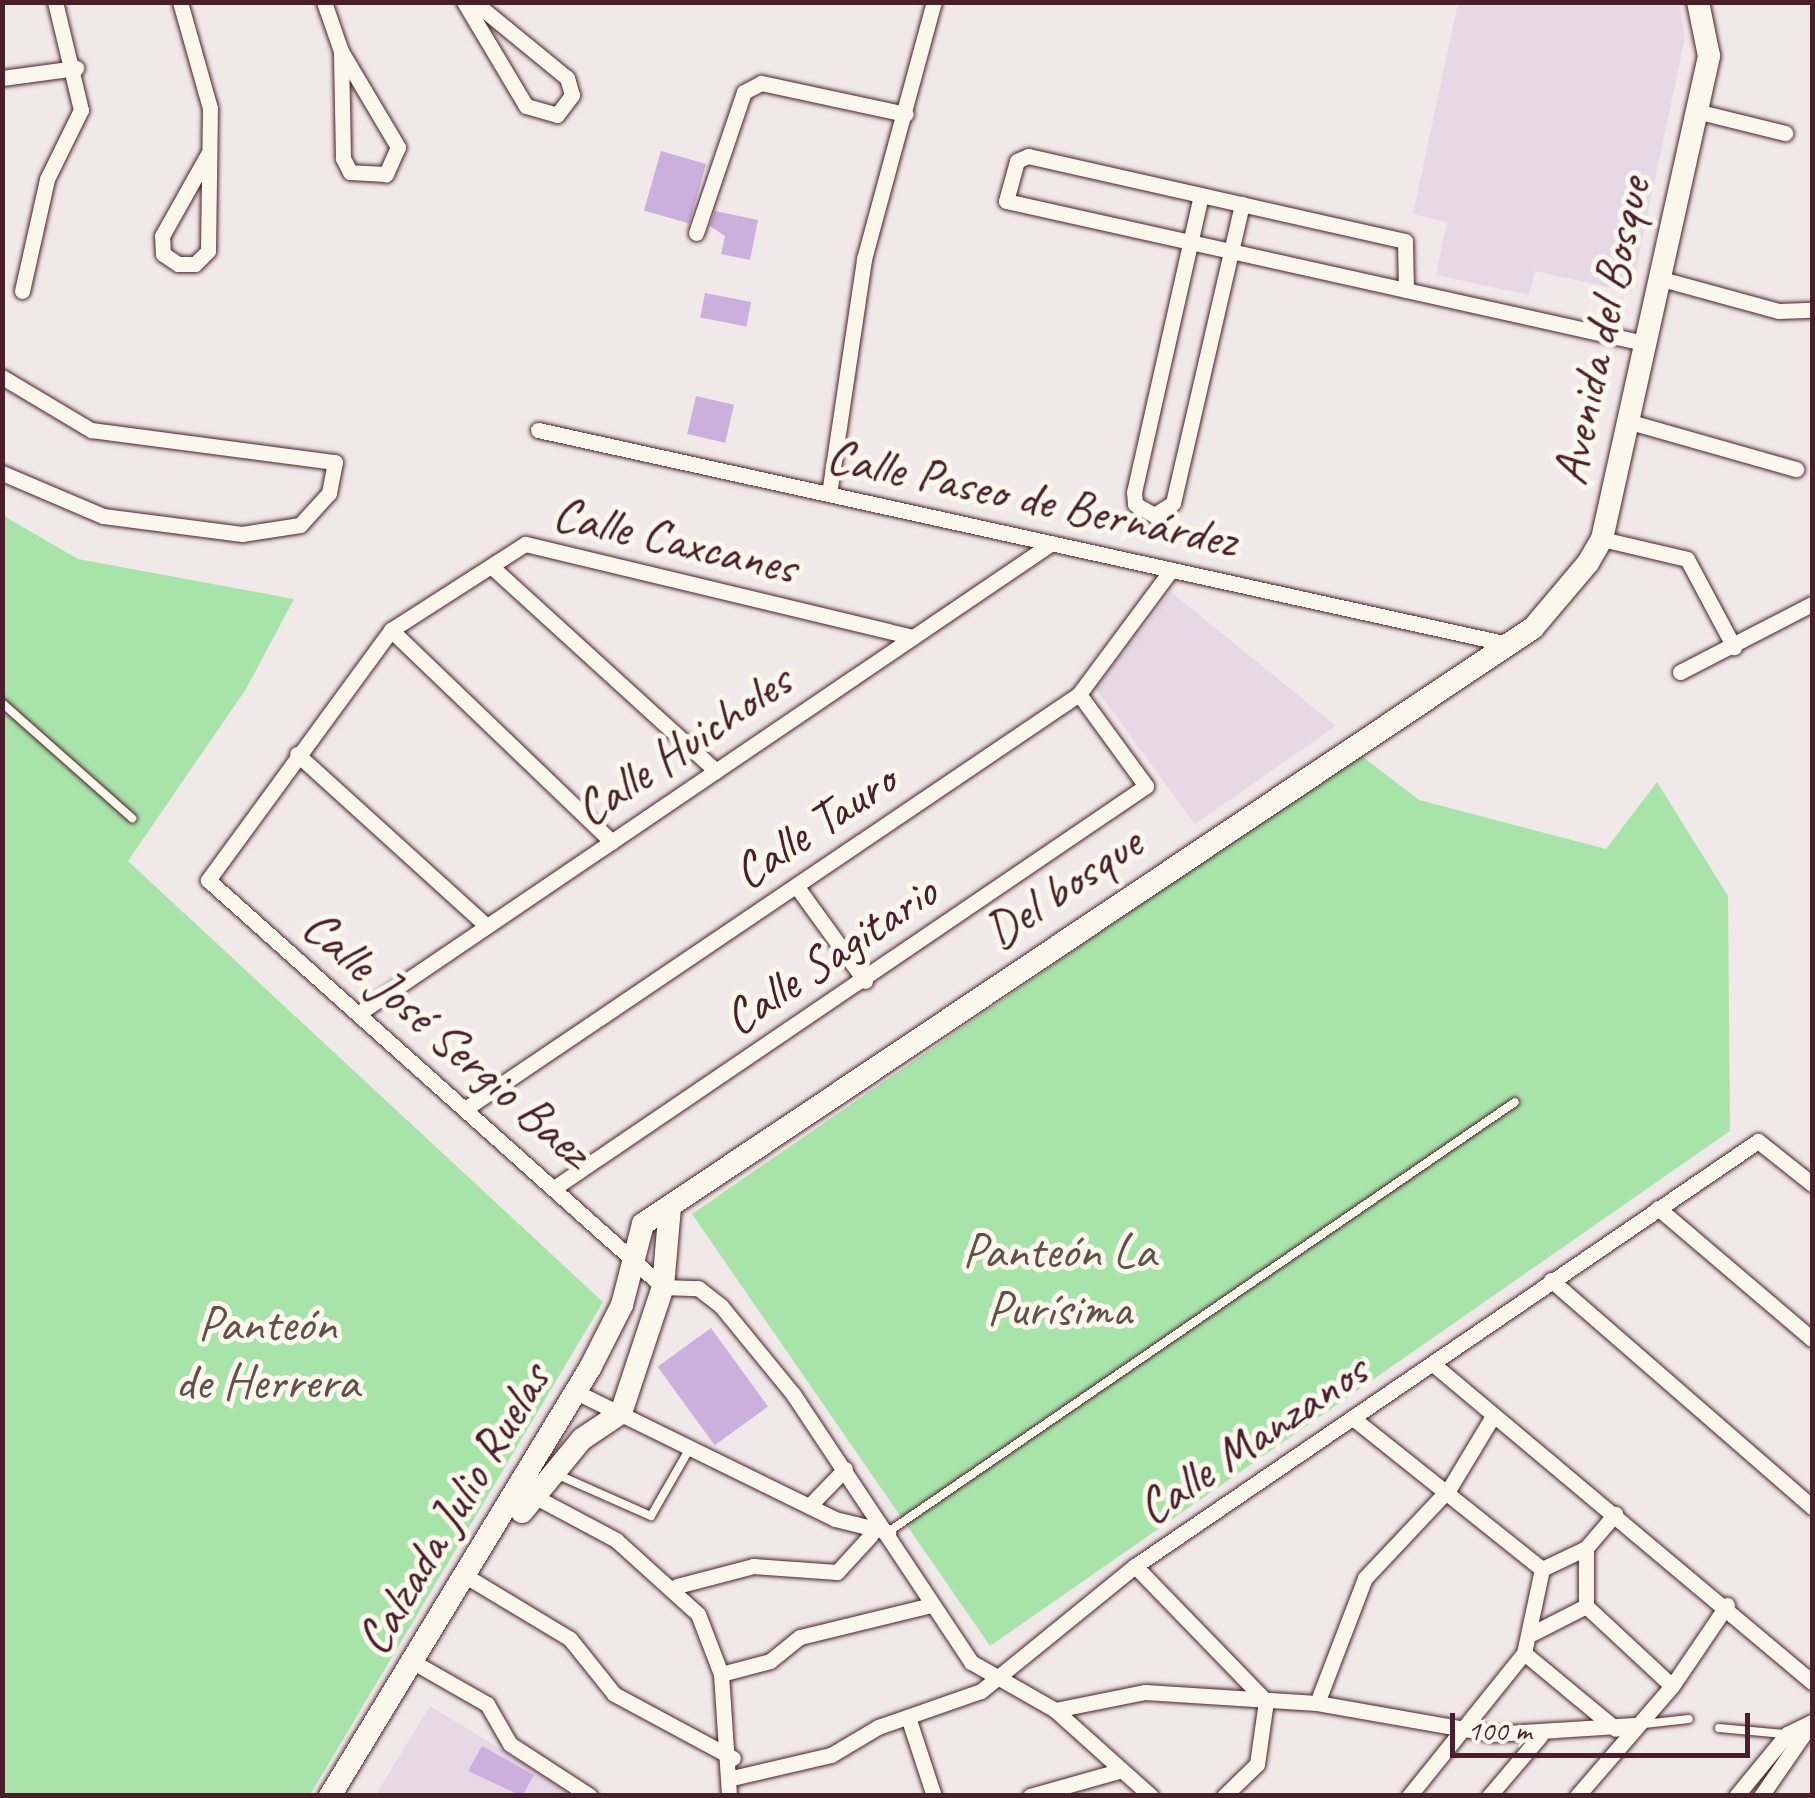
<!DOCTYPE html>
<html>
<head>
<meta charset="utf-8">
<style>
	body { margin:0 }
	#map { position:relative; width:1815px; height:1798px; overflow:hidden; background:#f1e9e9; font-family:Caveat,sans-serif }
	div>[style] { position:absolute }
	.built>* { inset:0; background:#e6d8e5 }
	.green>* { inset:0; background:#a8e4aa }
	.building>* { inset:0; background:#cbafdc; transform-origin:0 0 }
	.roads { filter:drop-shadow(0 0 2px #4a1f2b) drop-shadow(0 0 2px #4a1f2b) }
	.service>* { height:8px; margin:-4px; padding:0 4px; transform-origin:4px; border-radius:4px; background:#fbf7ec }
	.minor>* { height:15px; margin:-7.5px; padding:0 7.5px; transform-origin:7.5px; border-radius:7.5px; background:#fbf7ec }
	.secondary>* { height:22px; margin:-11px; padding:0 11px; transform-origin:11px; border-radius:11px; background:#fbf7ec }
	span { translate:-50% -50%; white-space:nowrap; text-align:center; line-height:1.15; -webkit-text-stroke:10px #fbf7ec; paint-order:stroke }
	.street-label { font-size:50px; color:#4a1f2b }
	.park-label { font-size:50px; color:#62504b }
	.frame { position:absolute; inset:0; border:5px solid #4a1f2b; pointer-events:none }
	.scale { position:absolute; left:1450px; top:1713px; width:300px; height:45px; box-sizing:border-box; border:5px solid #4a1f2b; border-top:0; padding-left:12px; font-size:30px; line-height:35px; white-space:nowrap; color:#4a1f2b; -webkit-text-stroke:8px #fbf7ec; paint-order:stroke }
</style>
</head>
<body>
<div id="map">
	<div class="built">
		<i style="clip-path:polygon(1458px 3px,1679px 3px,1685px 38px,1631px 292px,1535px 271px,1529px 295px,1436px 275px,1447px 222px,1413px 214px)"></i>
		<i style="clip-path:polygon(1171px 592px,1336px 726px,1195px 824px,1095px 688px)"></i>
		<i style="clip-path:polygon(430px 1706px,576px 1795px,375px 1796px)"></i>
	</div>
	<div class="green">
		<i style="clip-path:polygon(2px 515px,78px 559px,294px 599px,246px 689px,128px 861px,603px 1302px,310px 1795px,3px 1795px)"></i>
		<i style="clip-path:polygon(1359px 754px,1419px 800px,1606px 849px,1657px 782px,1728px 896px,1730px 1131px,990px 1646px,692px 1214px)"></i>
	</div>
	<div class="building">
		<i style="left:661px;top:151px;width:47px;height:62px;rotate:16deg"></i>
		<i style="clip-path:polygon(715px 211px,758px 220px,750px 260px,721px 254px,725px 236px,710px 226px)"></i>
		<i style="left:705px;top:293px;width:47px;height:25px;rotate:11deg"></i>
		<i style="left:696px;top:396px;width:39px;height:39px;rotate:13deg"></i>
		<i style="left:711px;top:1328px;width:97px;height:66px;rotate:54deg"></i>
		<i style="clip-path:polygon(482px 1746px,534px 1775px,522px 1796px,468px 1771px)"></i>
	</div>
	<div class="roads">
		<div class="service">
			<i style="left:2px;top:703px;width:174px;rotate:41.5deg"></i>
			<i style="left:556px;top:1474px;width:104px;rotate:23.9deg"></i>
			<i style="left:651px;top:1516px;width:76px;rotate:-60.1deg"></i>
			<i style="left:888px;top:1532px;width:760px;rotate:-34.44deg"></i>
			<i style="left:1644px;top:1724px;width:45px;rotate:-6.3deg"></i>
			<i style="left:1719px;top:1728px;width:65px;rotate:5.3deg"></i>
		</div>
		<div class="minor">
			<i style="left:180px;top:2px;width:110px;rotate:74.2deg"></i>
			<i style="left:210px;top:108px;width:143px;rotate:90.8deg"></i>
			<i style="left:208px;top:251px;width:18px;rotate:135deg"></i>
			<i style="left:195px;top:264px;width:17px;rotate:180deg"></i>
			<i style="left:178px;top:264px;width:18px;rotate:-146deg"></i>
			<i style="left:163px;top:254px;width:18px;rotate:-93deg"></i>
			<i style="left:162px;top:236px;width:94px;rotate:-60.7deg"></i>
			<i style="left:324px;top:2px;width:52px;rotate:70.9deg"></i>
			<i style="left:341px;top:51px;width:112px;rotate:59.3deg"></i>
			<i style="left:398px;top:147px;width:30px;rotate:114deg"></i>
			<i style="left:386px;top:174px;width:36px;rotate:-177deg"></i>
			<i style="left:350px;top:172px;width:16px;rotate:-117deg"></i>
			<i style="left:343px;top:158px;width:107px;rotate:-91.1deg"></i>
			<i style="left:464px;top:2px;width:121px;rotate:59.2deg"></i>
			<i style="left:526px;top:106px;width:32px;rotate:16deg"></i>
			<i style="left:557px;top:115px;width:25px;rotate:-53deg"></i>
			<i style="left:572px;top:95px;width:18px;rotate:-106deg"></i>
			<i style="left:567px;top:78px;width:120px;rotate:-140.7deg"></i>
			<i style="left:2px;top:78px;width:75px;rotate:-7.7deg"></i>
			<i style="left:1696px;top:111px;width:92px;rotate:13.9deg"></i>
			<i style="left:1201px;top:195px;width:304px;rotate:102.7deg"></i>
			<i style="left:1134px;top:492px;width:12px;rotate:85deg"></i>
			<i style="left:1135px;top:504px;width:22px;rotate:30deg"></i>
			<i style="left:1154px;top:515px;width:22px;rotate:-32deg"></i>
			<i style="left:1173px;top:503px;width:307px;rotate:-77deg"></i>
			<i style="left:696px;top:233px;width:149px;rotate:-71.2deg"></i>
			<i style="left:744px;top:92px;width:19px;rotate:-28deg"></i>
			<i style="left:761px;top:83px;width:148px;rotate:12.1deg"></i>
			<i style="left:1658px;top:278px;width:125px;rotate:15.3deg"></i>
			<i style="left:1779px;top:311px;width:33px;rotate:-2deg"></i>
			<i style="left:1406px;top:290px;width:49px;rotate:-91.2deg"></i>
			<i style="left:1405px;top:241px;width:386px;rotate:-167.3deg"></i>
			<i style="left:1028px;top:156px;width:12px;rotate:156deg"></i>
			<i style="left:1017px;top:161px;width:41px;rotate:105.4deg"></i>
			<i style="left:1006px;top:201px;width:654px;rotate:12.55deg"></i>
			<i style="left:22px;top:291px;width:115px;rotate:-77.4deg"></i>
			<i style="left:47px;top:179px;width:77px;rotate:-63.8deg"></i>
			<i style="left:81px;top:110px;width:111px;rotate:-103.5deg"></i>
			<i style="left:2px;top:377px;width:104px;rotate:30.8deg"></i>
			<i style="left:91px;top:430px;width:246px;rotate:7.5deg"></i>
			<i style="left:335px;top:462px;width:32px;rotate:101deg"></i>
			<i style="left:329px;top:493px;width:43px;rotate:132.2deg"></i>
			<i style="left:300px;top:525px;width:59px;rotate:171.2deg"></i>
			<i style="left:242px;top:534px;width:140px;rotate:-172.6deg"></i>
			<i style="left:103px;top:516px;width:110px;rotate:-156.9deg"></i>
			<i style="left:1627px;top:421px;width:176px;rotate:15.9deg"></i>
			<i style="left:538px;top:430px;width:993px;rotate:12.44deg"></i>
			<i style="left:829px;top:494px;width:238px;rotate:-81.5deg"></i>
			<i style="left:864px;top:259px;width:266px;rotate:-74.8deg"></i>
			<i style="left:1602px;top:539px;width:87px;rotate:13.2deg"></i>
			<i style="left:1687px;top:559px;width:100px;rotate:61.9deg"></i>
			<i style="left:492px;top:567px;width:303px;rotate:42.3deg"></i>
			<i style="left:391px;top:630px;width:306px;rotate:43.8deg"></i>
			<i style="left:913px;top:637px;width:399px;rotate:-166.5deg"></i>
			<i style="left:525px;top:544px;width:159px;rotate:147.3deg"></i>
			<i style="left:391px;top:630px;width:310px;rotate:126.2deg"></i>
			<i style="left:208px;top:880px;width:610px;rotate:41.81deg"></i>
			<i style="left:663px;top:1287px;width:35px;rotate:2deg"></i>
			<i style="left:698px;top:1288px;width:29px;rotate:38deg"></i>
			<i style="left:721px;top:1306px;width:114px;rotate:50.7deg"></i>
			<i style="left:793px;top:1394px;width:322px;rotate:56.4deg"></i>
			<i style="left:971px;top:1662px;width:97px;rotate:29.7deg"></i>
			<i style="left:1055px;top:1710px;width:129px;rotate:41.9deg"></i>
			<i style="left:1680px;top:672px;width:148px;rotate:-27.3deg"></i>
			<i style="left:297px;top:754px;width:256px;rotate:42.2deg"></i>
			<i style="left:797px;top:887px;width:116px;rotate:54.1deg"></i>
			<i style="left:359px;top:1013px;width:837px;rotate:-34.15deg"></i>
			<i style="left:465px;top:1109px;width:741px;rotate:-34.05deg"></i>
			<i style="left:1079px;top:694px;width:154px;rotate:-53.4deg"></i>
			<i style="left:557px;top:1186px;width:712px;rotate:-34.18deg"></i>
			<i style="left:1146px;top:786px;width:114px;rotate:-126.1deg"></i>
			<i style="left:1658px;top:1208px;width:202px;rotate:40.4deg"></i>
			<i style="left:1551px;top:1280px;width:346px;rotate:41deg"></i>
			<i style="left:1433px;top:1364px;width:495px;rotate:40deg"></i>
			<i style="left:576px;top:1392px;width:288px;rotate:26.1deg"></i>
			<i style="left:835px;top:1519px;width:55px;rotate:13.8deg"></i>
			<i style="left:1354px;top:1419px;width:241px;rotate:38.6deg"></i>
			<i style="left:530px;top:1494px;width:98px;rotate:28.1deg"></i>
			<i style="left:616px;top:1540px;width:110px;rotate:42.1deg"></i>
			<i style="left:698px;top:1614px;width:64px;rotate:69deg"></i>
			<i style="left:721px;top:1674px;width:122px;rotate:86.2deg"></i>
			<i style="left:813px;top:1502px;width:46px;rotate:-45.9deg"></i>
			<i style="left:1135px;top:1566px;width:188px;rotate:45.9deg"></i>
			<i style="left:1266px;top:1701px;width:64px;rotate:98.1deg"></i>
			<i style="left:1257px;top:1764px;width:46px;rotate:135.9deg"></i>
			<i style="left:469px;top:1578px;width:118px;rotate:31.1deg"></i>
			<i style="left:570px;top:1639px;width:70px;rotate:51.3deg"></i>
			<i style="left:614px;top:1694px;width:135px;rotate:28.3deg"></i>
			<i style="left:677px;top:1586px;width:79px;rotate:-14.7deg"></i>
			<i style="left:753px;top:1566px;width:84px;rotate:4.1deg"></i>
			<i style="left:837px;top:1572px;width:50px;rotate:-47.4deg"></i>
			<i style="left:1586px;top:1606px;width:58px;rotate:-90deg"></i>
			<i style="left:1533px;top:1633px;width:59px;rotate:-27deg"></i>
			<i style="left:1586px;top:1606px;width:117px;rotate:42.9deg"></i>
			<i style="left:1524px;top:1653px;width:119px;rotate:39.6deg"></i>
			<i style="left:415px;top:1663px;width:83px;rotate:29.7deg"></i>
			<i style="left:487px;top:1704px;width:46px;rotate:60.1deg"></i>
			<i style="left:510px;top:1744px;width:95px;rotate:33deg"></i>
			<i style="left:721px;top:1674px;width:51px;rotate:-14.9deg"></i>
			<i style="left:770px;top:1661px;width:38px;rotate:-39deg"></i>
			<i style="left:800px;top:1637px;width:131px;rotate:-13.7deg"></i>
			<i style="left:1317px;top:1703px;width:134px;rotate:-69deg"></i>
			<i style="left:1365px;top:1578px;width:122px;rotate:-46.7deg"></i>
			<i style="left:1449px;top:1489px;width:85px;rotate:-58.9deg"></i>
			<i style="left:1055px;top:1710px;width:92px;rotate:-11.3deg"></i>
			<i style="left:1145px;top:1692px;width:172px;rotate:3.7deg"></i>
			<i style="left:1317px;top:1703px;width:178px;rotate:10deg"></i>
			<i style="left:1492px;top:1734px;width:142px;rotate:-3.6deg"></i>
			<i style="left:908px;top:1717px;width:83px;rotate:71.8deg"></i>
			<i style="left:732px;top:1778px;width:102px;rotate:-13.1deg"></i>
			<i style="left:831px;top:1755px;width:55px;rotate:-30.8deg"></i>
			<i style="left:878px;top:1727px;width:109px;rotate:-19.3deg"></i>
			<i style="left:981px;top:1691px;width:198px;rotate:-39.1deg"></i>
			<i style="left:1135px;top:1566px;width:754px;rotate:-34.3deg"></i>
			<i style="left:1758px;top:1141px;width:69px;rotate:38.5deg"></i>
			<i style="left:1030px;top:1796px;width:92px;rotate:-15.7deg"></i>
			<i style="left:1409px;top:1796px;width:184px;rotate:-51.2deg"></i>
			<i style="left:1524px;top:1653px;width:86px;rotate:-77.9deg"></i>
			<i style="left:1542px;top:1569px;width:49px;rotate:-25.5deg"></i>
			<i style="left:1586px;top:1548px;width:45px;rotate:-49.5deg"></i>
			<i style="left:1489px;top:1796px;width:79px;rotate:-49.6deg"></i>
			<i style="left:1577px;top:1796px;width:145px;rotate:-49.2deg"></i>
			<i style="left:1672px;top:1686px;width:98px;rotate:-55.8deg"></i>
			<i style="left:1736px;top:1796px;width:80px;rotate:-50.6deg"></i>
			<i style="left:1787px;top:1734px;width:28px;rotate:-26deg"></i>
			<i style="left:1761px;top:1796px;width:90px;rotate:-55.4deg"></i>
		</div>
		<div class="secondary">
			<i style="left:522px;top:1512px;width:94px;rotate:-50.6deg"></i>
			<i style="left:582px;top:1439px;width:47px;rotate:-33.7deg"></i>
			<i style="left:621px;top:1413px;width:133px;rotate:-71.6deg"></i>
			<i style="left:663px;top:1287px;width:80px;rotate:-85deg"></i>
			<i style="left:330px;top:1796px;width:501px;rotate:-58.72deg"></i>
			<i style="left:590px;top:1368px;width:71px;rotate:-63.1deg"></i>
			<i style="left:622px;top:1305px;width:84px;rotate:-75.5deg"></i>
			<i style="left:643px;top:1224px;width:1071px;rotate:-33.81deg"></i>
			<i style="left:1533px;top:628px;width:85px;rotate:-49.8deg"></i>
			<i style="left:1588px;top:563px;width:28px;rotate:-60deg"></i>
			<i style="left:1602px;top:539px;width:495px;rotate:-77.5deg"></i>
			<i style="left:1709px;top:56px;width:55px;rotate:-101.5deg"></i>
		</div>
	</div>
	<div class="street-label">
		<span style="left:1601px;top:331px;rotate:-78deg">Avenida del Bosque</span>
		<span style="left:1032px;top:498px;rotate:12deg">Calle Paseo de Bernárdez</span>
		<span style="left:675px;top:540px;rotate:13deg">Calle Caxcanes</span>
		<span style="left:683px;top:745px;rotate:-34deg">Calle Huicholes</span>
		<span style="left:814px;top:826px;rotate:-34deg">Calle Tauro</span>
		<span style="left:1063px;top:887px;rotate:-34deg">Del bosque</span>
		<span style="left:830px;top:955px;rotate:-34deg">Calle Sagitario</span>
		<span style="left:447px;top:1038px;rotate:41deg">Calle José Sergio Baez</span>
		<span style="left:1252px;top:1439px;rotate:-34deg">Calle Manzanos</span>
		<span style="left:453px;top:1509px;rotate:-59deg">Calzada Julio Ruelas</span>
	</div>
	<div class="park-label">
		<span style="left:1059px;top:1279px">Panteón La<br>Purísima</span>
		<span style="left:267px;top:1352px">Panteón<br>de Herrera</span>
	</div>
	<div class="frame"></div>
	<div class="scale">100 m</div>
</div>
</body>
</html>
